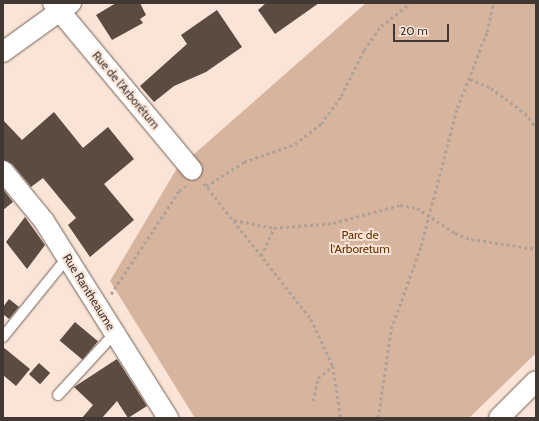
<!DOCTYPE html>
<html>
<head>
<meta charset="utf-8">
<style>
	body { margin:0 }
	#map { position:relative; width:539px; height:421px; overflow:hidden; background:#f9e4d7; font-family:Cabin,sans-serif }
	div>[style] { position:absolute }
	.green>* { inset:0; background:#d7b49d }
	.building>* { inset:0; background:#5c4b40; transform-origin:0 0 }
	.path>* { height:2.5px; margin-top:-1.25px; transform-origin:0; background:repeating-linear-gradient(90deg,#b1a197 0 3px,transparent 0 6px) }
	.roads { filter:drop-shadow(0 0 1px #726055) drop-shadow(0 0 1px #726055) }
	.lane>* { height:10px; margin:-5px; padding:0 5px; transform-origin:5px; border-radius:5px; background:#fff }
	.street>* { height:20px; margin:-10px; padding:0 10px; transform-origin:10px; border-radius:10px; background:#fff }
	span { translate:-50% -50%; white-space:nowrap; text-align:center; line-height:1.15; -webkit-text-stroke:4px #f9e4d7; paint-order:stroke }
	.street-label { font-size:12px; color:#413833 }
	.park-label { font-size:12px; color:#6a3302 }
	.frame { position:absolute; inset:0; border:4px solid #413833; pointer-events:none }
	.scale { position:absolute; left:393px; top:24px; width:56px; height:18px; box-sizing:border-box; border:2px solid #413833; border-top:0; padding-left:5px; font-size:12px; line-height:14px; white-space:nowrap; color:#413833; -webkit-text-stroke:3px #f9e4d7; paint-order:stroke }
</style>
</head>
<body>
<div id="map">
	<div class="green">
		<i style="clip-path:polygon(366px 3px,536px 3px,536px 353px,469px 418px,195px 418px,110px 281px,176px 170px)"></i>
	</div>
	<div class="building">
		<i style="clip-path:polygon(116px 3px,140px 3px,146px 15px,140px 19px,143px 23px,112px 40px,96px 15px)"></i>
		<i style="clip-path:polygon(266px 3px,319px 3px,275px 34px,258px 10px)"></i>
		<i style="clip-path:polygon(217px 10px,242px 47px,206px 72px,174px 86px,154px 102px,140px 86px,187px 44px,181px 35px)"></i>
		<i style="clip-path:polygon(54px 112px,83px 148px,108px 127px,134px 159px,104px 184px,134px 220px,90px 257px,68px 225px,76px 218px,43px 178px,31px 187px,12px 164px,3px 160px,3px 120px,22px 140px)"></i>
		<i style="clip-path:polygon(3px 189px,13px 202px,3px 210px)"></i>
		<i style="clip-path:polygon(25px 217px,45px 245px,27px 269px,6px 242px)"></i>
		<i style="clip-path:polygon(9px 299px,19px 307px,9px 319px,3px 314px,3px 307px)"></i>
		<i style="left:75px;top:322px;width:30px;height:24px;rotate:40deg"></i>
		<i style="clip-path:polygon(3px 347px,30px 369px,16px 386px,3px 375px)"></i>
		<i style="clip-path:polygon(117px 359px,147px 406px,128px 418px,117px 401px,102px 418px,82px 418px,93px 405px,74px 387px)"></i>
		<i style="left:39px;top:363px;width:15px;height:15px;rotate:42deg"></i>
	</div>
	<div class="path">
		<i style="left:470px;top:79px;width:23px;rotate:23deg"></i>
		<i style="left:491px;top:88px;width:42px;rotate:36.3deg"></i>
		<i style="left:525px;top:113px;width:18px;rotate:52deg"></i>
		<i style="left:204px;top:183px;width:173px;rotate:51.8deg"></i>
		<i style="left:311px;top:319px;width:52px;rotate:64.9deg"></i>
		<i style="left:333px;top:366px;width:53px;rotate:81.3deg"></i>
		<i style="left:206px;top:186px;width:45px;rotate:-32.3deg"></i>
		<i style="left:244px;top:162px;width:54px;rotate:-19.4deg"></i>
		<i style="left:295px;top:144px;width:33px;rotate:-38deg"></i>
		<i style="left:321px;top:124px;width:34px;rotate:-54deg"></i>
		<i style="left:341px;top:96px;width:51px;rotate:-63.4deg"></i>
		<i style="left:364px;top:50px;width:29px;rotate:-55deg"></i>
		<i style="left:381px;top:26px;width:37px;rotate:-38deg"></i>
		<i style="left:234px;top:220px;width:41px;rotate:11.3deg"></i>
		<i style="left:261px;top:256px;width:31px;rotate:-65deg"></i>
		<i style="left:274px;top:228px;width:59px;rotate:-4.8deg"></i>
		<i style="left:333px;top:223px;width:69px;rotate:-15deg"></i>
		<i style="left:400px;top:205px;width:17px;rotate:10deg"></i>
		<i style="left:417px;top:208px;width:45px;rotate:33.3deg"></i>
		<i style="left:455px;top:233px;width:17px;rotate:21deg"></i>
		<i style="left:471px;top:239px;width:66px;rotate:8.7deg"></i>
		<i style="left:111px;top:294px;width:123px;rotate:-56.6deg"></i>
		<i style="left:179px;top:191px;width:8px;rotate:-40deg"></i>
		<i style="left:313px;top:401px;width:24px;rotate:-78deg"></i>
		<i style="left:318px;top:378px;width:19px;rotate:-39deg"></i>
		<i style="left:378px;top:418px;width:90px;rotate:-81.7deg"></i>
		<i style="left:391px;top:329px;width:88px;rotate:-70.1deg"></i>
		<i style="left:421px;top:246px;width:143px;rotate:-75.4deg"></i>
		<i style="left:457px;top:108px;width:82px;rotate:-68.5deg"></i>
		<i style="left:487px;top:32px;width:30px;rotate:-78deg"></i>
	</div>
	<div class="roads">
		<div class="lane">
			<i style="left:3px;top:337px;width:102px;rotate:-51deg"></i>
			<i style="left:58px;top:395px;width:84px;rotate:-47.4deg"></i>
		</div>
		<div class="street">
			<i style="left:53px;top:3px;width:217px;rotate:50.2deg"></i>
			<i style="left:3px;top:52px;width:84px;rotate:-35.8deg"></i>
			<i style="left:3px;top:171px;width:65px;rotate:50.6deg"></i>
			<i style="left:44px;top:221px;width:233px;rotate:57.8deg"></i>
			<i style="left:499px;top:418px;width:52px;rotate:-45deg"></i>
		</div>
	</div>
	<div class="street-label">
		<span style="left:126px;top:90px;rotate:50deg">Rue de l'Arborétum</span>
		<span style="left:89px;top:292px;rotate:58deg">Rue Rantheaume</span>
	</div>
	<div class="park-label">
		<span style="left:360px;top:242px">Parc de<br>l'Arboretum</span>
	</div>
	<div class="frame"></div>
	<div class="scale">20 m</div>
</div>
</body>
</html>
